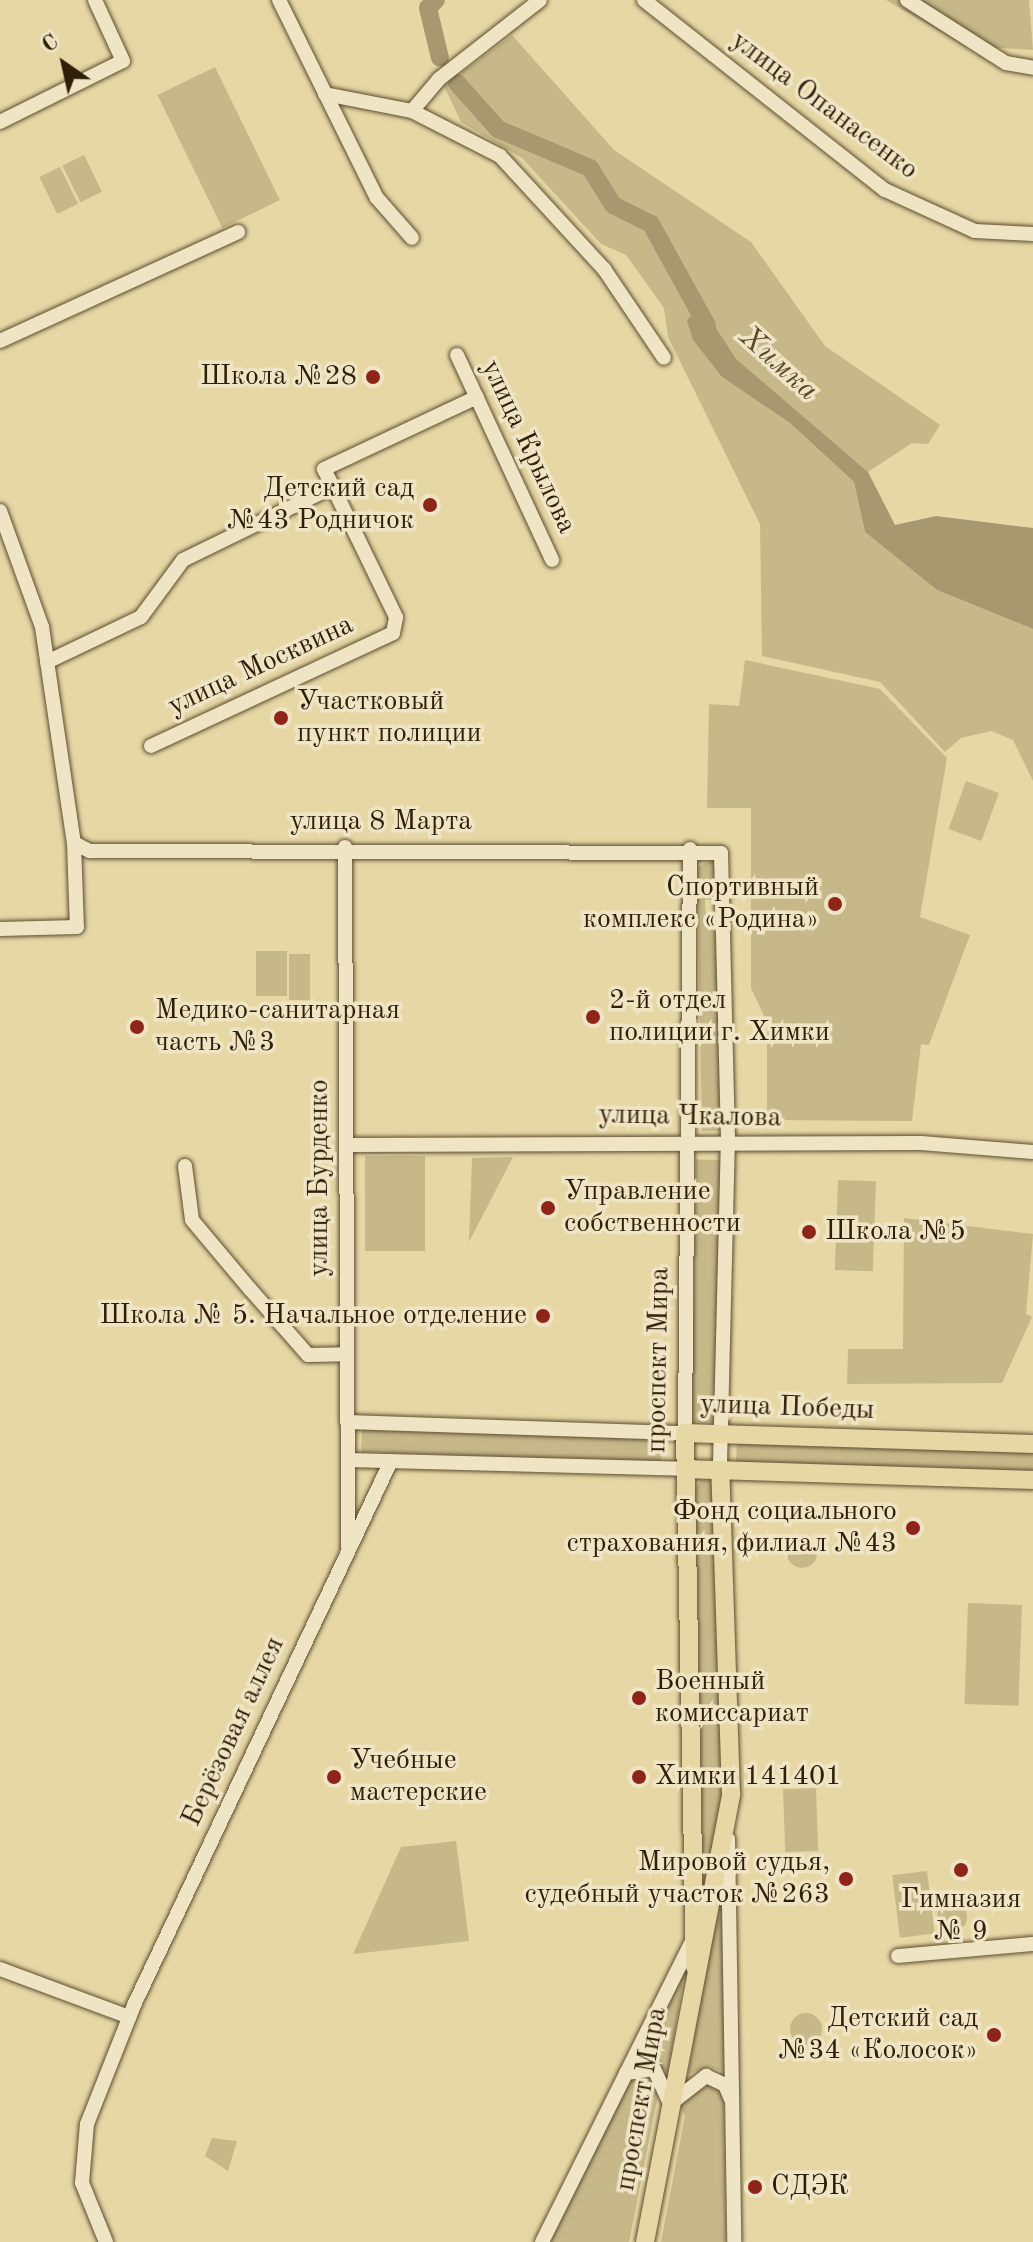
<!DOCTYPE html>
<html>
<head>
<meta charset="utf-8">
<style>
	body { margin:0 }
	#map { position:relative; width:1033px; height:2242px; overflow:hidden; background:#e6d7a5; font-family:"Old Standard TT",serif }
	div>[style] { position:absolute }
	.green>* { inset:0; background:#c7b88a; transform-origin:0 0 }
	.round { border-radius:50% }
	.water>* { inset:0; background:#a89870 }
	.river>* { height:18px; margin:-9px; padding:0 9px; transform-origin:9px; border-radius:9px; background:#a89870 }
	.roads { filter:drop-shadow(0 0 2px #5e4d2f) drop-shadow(0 0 2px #5e4d2f) }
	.minor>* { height:14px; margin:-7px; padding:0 7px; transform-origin:7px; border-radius:7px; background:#efe5c4 }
	.major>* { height:18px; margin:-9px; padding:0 9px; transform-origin:9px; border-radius:9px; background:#e6d7a5 }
	.dots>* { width:22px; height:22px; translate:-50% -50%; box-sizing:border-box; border:4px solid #efe5c4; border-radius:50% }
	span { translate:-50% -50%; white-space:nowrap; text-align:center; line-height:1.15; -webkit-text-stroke:7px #efe5c4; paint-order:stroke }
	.street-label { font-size:28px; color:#301f08 }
	.poi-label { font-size:28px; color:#301f08 }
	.right { translate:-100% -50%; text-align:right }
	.left { translate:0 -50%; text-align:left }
	.water-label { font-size:30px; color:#5a492c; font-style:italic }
	.north { position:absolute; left:24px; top:24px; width:80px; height:80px; -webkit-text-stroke:6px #efe5c4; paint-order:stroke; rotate:326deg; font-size:22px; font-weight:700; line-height:32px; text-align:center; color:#301f08 }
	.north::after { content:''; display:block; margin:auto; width:28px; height:36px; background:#301f08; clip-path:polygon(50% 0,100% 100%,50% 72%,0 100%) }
</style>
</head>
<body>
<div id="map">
	<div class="green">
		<i style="clip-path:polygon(886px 0,1029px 0,1033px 50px,965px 46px)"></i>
		<i style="clip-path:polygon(512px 35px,614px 150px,751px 242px,825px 346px,940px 425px,928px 444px,912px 443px,868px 472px,735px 359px,701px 303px,690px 312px,722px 377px,790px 423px,854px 482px,865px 532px,937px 590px,1033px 629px,1033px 781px,1013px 740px,991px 731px,961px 738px,945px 752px,880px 682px,762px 656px,760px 524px,668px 337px,664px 308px,626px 255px,601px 244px,522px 158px,461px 122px,444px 86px)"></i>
		<i style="left:215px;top:67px;width:148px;height:64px;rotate:64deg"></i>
		<i style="left:84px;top:155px;width:41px;height:24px;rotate:64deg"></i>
		<i style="left:60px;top:167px;width:41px;height:23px;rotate:64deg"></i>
		<i style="clip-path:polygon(745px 660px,880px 689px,947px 758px,920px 917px,970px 935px,929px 1045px,921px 1044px,912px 1121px,767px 1120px,767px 1022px,751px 988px,751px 808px,707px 808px,709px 704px,739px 706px)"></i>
		<i style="left:966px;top:781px;width:35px;height:51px;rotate:20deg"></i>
		<i style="clip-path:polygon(713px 860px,720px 866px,721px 899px,705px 900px,706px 919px,717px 919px,721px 1131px,702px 1131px,697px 867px)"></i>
		<i style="left:287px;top:951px;width:45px;height:31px;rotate:90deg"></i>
		<i style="left:289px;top:954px;width:21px;height:46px"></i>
		<i style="left:425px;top:1156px;width:95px;height:60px;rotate:90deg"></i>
		<i style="clip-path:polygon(513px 1157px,469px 1242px,472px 1158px)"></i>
		<i style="left:723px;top:1160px;width:262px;height:27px;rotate:91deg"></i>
		<i style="left:838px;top:1180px;width:38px;height:90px;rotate:2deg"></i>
		<i style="clip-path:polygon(904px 1218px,1033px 1234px,1026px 1314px,1032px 1317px,1002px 1383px,847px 1384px,848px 1349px,903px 1349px)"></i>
		<i style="left:362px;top:1429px;width:300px;height:23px;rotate:2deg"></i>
		<i style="clip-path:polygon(737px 1439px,1033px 1452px,1033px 1470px,736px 1464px)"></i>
		<i style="clip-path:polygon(701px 1480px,713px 1481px,724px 1798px,709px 1865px,703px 1861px,692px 1493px)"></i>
		<i class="round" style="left:787px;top:1538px;width:30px;height:30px"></i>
		<i style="left:968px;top:1603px;width:54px;height:101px;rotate:2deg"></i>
		<i style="left:816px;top:1788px;width:63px;height:33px;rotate:88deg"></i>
		<i style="clip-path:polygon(456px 1841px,469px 1941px,353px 1954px,401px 1847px)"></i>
		<i style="left:927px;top:1871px;width:63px;height:35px;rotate:83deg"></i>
		<i class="round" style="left:937px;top:1902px;width:30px;height:30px"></i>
		<i style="clip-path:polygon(722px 1916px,725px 2072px,709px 2067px,688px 2074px,713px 1919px)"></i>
		<i style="clip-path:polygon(685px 1968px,668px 2073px,656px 2064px,631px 2066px)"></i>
		<i class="round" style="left:790px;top:2013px;width:32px;height:32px"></i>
		<i style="clip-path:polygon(651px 2077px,658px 2095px,629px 2242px,549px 2242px,629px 2080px)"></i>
		<i style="clip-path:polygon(711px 2085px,724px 2095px,726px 2242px,661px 2242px,685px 2116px,680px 2106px,689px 2091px)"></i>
		<i style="clip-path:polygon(212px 2138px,237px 2141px,228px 2171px,205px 2156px)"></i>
	</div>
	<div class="water">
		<i style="clip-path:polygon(700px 303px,736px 359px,868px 472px,895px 525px,936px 516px,1033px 528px,1033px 629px,937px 590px,865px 532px,854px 482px,790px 423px,722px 377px,693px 340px,687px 321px)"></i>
	</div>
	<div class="river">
		<i style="left:436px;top:0;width:11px;rotate:135deg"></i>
		<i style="left:428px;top:8px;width:51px;rotate:76.5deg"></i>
		<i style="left:457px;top:83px;width:62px;rotate:48.3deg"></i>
		<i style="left:498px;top:129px;width:100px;rotate:23deg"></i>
		<i style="left:590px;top:168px;width:44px;rotate:58.1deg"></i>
		<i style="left:613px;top:205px;width:42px;rotate:26.6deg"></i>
		<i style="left:651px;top:224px;width:116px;rotate:61.2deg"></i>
	</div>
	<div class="roads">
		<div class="minor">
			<i style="left:279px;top:0;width:221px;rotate:63.7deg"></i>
			<i style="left:377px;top:198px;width:53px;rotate:48.8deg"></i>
			<i style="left:644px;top:0;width:307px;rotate:38.3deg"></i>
			<i style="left:885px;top:190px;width:99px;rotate:24.5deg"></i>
			<i style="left:975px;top:231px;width:58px;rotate:3deg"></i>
			<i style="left:907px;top:0;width:117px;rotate:32.5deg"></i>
			<i style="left:1006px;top:63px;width:27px;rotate:10deg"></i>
			<i style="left:325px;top:94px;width:89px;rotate:11.1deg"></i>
			<i style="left:412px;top:111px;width:99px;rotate:27.1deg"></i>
			<i style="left:500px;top:156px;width:154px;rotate:47.4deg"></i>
			<i style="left:604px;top:269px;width:107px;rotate:56deg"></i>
			<i style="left:412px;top:111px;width:42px;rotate:-49.8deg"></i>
			<i style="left:439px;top:79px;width:128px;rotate:-38deg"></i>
			<i style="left:0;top:122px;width:137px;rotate:-26.4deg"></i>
			<i style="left:123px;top:61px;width:67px;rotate:-114.7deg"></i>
			<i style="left:0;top:341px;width:262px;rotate:-24.6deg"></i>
			<i style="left:457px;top:355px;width:226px;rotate:65.1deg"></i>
			<i style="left:0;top:511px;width:123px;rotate:70.1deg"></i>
			<i style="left:42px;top:627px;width:218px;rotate:81.6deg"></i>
			<i style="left:74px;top:843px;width:84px;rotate:88deg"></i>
			<i style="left:77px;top:927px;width:77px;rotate:178.5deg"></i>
			<i style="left:47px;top:662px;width:104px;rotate:-25.6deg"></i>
			<i style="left:141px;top:617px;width:71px;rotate:-53.6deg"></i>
			<i style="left:183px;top:560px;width:167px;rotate:-26deg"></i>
			<i style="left:333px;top:487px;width:20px;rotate:-117deg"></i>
			<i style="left:324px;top:469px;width:169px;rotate:-25.2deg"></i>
			<i style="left:151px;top:746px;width:267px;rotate:-25deg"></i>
			<i style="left:393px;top:633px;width:16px;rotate:-79deg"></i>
			<i style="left:396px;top:617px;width:144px;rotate:-115.9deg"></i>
			<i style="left:74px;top:843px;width:18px;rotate:27deg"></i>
			<i style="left:90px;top:851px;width:631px;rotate:0.18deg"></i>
			<i style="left:721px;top:853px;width:283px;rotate:88.6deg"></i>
			<i style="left:728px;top:1136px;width:334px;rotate:91.4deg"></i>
			<i style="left:345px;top:847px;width:700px;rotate:89.75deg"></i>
			<i style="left:346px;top:1145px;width:575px;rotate:-0.2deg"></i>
			<i style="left:921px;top:1143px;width:112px;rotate:4.6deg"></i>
			<i style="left:185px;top:1166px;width:54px;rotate:82.6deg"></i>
			<i style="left:192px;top:1220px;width:90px;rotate:50deg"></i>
			<i style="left:250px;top:1289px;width:88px;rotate:48.7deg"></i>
			<i style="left:308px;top:1355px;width:39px;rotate:-1deg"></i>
			<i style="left:347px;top:1422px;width:338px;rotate:1.9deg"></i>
			<i style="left:685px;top:1433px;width:584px;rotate:-89.51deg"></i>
			<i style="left:348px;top:1460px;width:336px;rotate:1.5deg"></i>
			<i style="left:728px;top:1839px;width:403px;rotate:89.1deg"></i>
			<i style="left:898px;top:1956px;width:136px;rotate:-5.1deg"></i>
			<i style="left:0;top:1969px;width:138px;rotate:20.4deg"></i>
			<i style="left:626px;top:2073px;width:28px;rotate:-8deg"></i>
			<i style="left:654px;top:2069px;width:35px;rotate:65deg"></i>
			<i style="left:674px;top:2101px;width:41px;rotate:-38deg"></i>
			<i style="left:706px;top:2076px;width:21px;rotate:25deg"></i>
			<i style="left:725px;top:2085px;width:15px;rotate:67deg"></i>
			<i style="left:106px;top:2242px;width:64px;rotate:-112.1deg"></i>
			<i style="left:82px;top:2183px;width:59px;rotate:-85.2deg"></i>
			<i style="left:87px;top:2124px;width:130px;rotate:-68.4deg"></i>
			<i style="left:135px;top:2003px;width:599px;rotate:-64.72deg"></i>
			<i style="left:542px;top:2242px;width:339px;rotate:-63.5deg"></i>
		</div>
		<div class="major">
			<i style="left:684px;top:1469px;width:349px;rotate:1.8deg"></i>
			<i style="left:695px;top:1967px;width:534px;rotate:-91.07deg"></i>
			<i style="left:685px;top:1433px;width:348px;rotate:1.8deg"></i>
			<i style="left:645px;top:2242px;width:456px;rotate:-79.1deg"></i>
			<i style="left:731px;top:1794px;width:324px;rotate:-91.9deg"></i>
		</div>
	</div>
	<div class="dots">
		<i style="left:373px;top:377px;background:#8f2418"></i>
		<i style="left:430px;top:505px;background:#8f2418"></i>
		<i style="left:281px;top:718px;background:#8f2418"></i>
		<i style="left:835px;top:904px;background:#8f2418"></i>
		<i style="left:593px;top:1017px;background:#8f2418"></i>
		<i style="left:137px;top:1027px;background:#8f2418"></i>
		<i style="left:548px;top:1208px;background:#8f2418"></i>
		<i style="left:809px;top:1232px;background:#8f2418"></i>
		<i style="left:543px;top:1316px;background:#8f2418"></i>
		<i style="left:913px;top:1528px;background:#8f2418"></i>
		<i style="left:639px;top:1698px;background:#8f2418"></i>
		<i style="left:334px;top:1777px;background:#8f2418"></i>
		<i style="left:639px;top:1777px;background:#8f2418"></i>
		<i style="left:961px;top:1870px;background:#8f2418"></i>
		<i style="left:846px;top:1879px;background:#8f2418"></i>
		<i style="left:994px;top:2035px;background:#8f2418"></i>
		<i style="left:755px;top:2187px;background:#8f2418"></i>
	</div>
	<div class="street-label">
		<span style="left:824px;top:106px;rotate:37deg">улица Опанасенко</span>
		<span style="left:528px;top:447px;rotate:65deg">улица Крылова</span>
		<span style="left:261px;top:666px;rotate:-25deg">улица Москвина</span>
		<span style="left:381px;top:822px">улица 8 Марта</span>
		<span style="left:690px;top:1117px;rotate:1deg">улица Чкалова</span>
		<span style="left:320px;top:1178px;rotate:-90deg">улица Бурденко</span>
		<span style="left:659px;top:1360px;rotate:-89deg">проспект Мира</span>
		<span style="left:787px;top:1408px;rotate:2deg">улица Победы</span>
		<span style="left:234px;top:1732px;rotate:-65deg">Берёзовая аллея</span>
		<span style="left:642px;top:2099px;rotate:-80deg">проспект Мира</span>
	</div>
	<div class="poi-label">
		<span class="right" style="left:357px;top:377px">Школа №28</span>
		<span class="right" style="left:414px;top:505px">Детский сад<br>№43 Родничок</span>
		<span class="left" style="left:297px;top:718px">Участковый<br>пункт полиции</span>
		<span class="right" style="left:819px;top:904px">Спортивный<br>комплекс «Родина»</span>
		<span class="left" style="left:609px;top:1017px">2-й отдел<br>полиции г. Химки</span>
		<span class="left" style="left:155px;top:1027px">Медико-санитарная<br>часть №3</span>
		<span class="left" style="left:564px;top:1208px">Управление<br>собственности</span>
		<span class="left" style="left:825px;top:1232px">Школа №5</span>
		<span class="right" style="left:527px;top:1316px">Школа № 5. Начальное отделение</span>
		<span class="right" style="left:897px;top:1528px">Фонд социального<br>страхования, филиал №43</span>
		<span class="left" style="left:655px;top:1698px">Военный<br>комиссариат</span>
		<span class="left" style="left:350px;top:1777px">Учебные<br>мастерские</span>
		<span class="left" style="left:655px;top:1777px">Химки 141401</span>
		<span class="right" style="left:830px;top:1879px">Мировой судья,<br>судебный участок №263</span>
		<span style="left:961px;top:1916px">Гимназия<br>№ 9</span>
		<span class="right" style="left:978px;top:2035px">Детский сад<br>№34 «Колосок»</span>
		<span class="left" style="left:771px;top:2187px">СДЭК</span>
	</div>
	<div class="water-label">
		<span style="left:778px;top:364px;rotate:42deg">Химка</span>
	</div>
	<div class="north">С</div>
</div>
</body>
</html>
